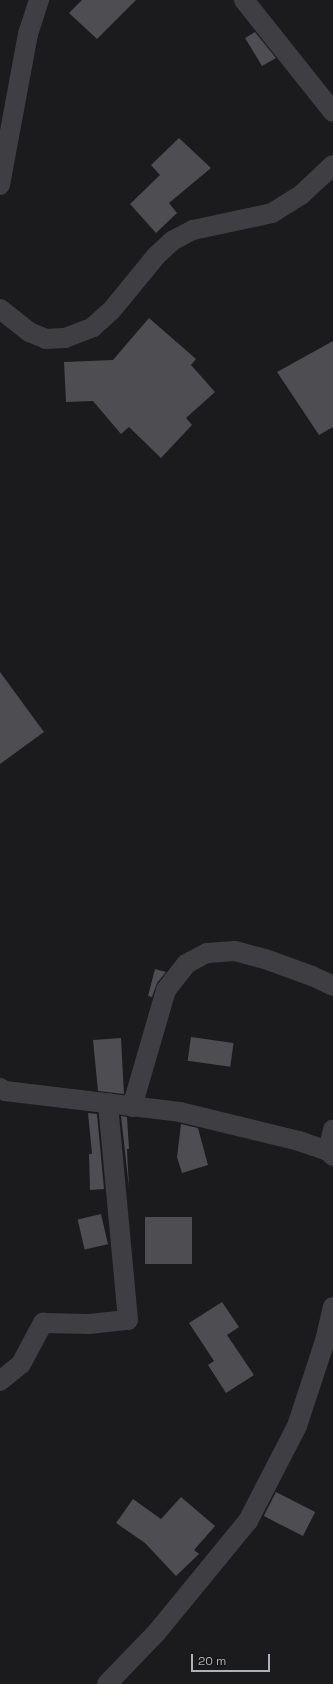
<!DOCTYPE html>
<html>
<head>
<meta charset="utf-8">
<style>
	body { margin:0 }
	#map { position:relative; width:333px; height:1684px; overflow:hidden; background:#1b1b1d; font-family:"Space Grotesk",sans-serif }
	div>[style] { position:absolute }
	.building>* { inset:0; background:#4d4d52; transform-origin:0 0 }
	.minor>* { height:20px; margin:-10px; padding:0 10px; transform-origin:10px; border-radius:10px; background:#3e3e43 }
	span { translate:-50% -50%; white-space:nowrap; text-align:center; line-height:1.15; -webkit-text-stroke:3px #161618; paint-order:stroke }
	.scale { position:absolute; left:191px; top:1654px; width:79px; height:18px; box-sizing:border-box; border:2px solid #afb1ba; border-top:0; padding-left:5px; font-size:12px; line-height:14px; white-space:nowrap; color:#afb1ba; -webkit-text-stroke:3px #161618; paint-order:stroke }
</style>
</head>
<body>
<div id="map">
	<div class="building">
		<i style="clip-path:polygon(82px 0,136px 0,97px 39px,69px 13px)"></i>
		<i style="clip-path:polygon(255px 32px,276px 58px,262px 66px,245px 38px)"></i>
		<i style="clip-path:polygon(179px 138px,211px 168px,169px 203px,177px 213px,156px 233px,130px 204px,160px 175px,151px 165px)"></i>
		<i style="clip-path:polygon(149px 318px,196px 359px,191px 365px,215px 392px,186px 418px,192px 425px,161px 458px,129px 427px,121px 434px,93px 401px,66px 402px,64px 362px,113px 360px)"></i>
		<i style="clip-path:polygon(333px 341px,333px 427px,319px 435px,277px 372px)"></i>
		<i style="clip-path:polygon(0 672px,44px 732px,0 764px)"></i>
		<i style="clip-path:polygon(155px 969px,166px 972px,157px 983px,152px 997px,148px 996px)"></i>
		<i style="left:191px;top:1037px;width:43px;height:24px;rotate:8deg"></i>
		<i style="clip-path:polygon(121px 1038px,124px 1094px,98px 1091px,93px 1040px)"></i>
		<i style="clip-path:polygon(88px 1113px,97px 1114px,104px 1189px,90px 1190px,89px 1154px,92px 1154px)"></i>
		<i style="clip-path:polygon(121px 1116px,127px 1117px,129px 1149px,127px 1149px,129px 1188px)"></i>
		<i style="clip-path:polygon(181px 1124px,198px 1128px,208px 1165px,182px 1173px,177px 1157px)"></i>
		<i style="left:101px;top:1214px;width:31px;height:24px;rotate:77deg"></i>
		<i style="left:145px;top:1217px;width:47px;height:47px"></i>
		<i style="clip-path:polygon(222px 1302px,239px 1327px,227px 1335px,254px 1375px,226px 1393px,208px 1365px,214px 1361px,189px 1323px)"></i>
		<i style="left:276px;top:1492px;width:44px;height:27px;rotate:27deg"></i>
		<i style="clip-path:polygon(181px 1497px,215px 1526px,194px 1550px,199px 1554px,176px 1576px,145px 1543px,116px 1523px,133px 1499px,161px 1519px)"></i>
	</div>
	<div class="minor">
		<i style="left:244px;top:0;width:143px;rotate:51.5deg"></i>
		<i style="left:0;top:185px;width:154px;rotate:-79.5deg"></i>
		<i style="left:28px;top:34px;width:36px;rotate:-72deg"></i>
		<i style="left:0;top:309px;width:37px;rotate:38deg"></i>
		<i style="left:29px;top:332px;width:18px;rotate:22deg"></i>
		<i style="left:46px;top:339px;width:19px;rotate:-3deg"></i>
		<i style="left:65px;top:338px;width:30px;rotate:-21deg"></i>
		<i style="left:93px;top:327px;width:24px;rotate:-42deg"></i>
		<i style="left:111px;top:311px;width:71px;rotate:-50.7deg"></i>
		<i style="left:156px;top:256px;width:22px;rotate:-43deg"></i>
		<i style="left:172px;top:241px;width:24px;rotate:-28deg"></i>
		<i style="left:193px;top:230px;width:81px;rotate:-12.1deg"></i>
		<i style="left:272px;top:213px;width:34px;rotate:-32deg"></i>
		<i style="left:301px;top:195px;width:44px;rotate:-43.2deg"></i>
		<i style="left:0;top:1088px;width:6px;rotate:31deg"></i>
		<i style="left:5px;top:1091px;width:176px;rotate:6.8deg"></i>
		<i style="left:180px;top:1112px;width:122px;rotate:13.7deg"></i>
		<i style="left:299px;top:1141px;width:31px;rotate:19deg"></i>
		<i style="left:328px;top:1151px;width:7px;rotate:45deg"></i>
		<i style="left:132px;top:1107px;width:122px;rotate:-73.8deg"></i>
		<i style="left:166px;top:990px;width:33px;rotate:-52deg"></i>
		<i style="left:186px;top:964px;width:24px;rotate:-28deg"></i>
		<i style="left:207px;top:953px;width:28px;rotate:-4deg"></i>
		<i style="left:235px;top:951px;width:31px;rotate:15deg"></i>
		<i style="left:265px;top:959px;width:50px;rotate:19.9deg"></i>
		<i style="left:312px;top:976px;width:23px;rotate:25deg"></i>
		<i style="left:328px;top:1151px;width:22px;rotate:-77deg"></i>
		<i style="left:0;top:1381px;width:27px;rotate:-39deg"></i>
		<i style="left:21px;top:1364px;width:47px;rotate:-61.8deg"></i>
		<i style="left:43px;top:1323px;width:46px;rotate:1.2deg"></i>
		<i style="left:89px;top:1324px;width:39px;rotate:-6deg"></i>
		<i style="left:128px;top:1320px;width:218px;rotate:-95.3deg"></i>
		<i style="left:107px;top:1684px;width:72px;rotate:-46.1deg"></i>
		<i style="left:157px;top:1632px;width:144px;rotate:-50.7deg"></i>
		<i style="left:248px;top:1521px;width:107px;rotate:-62.7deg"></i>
		<i style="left:297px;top:1426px;width:89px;rotate:-71.8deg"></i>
		<i style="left:325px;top:1341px;width:35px;rotate:-77deg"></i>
	</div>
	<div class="scale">20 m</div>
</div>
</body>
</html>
